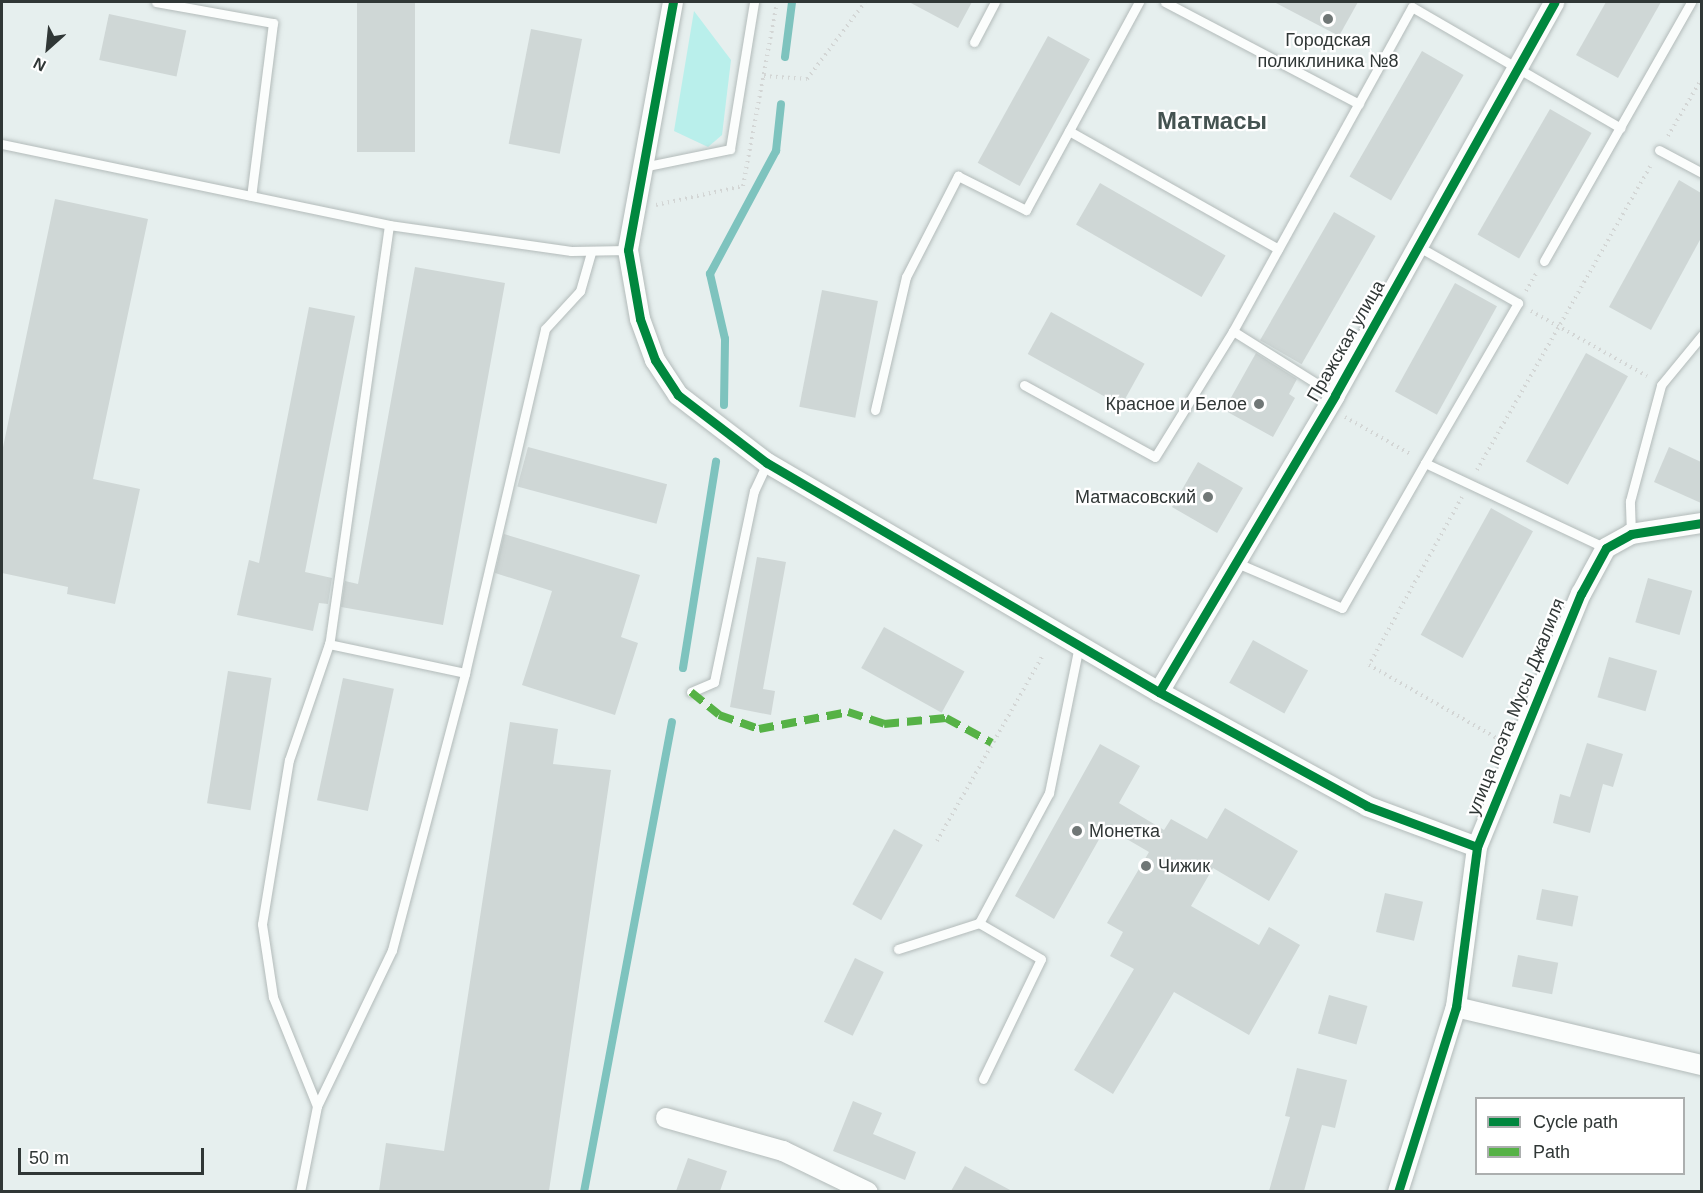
<!DOCTYPE html>
<html>
<head>
<meta charset="utf-8">
<style>
	body { margin:0 }
	#map { position:relative; width:1703px; height:1193px; overflow:hidden; background:#e6efee; font-family:Helvetica,sans-serif }
	div>[style] { position:absolute }
	.green>* { inset:0; background:#b9efeb }
	.stream>* { height:8px; margin:-4px; padding:0 4px; transform-origin:4px; border-radius:4px; background:#7ec3be }
	.building>* { inset:0; background:#cfd7d6; transform-origin:0 0 }
	.path>* { height:4px; margin-top:-2px; transform-origin:0; background:repeating-linear-gradient(90deg,#d3d6d5 0 1.5px,transparent 0 6px) }
	.roads { filter:drop-shadow(0 0 2px #b3bbba) drop-shadow(0 0 2px #b3bbba) }
	.service>* { height:9px; margin:-4.5px; padding:0 4.5px; transform-origin:4.5px; border-radius:4.5px; background:#fbfdfc }
	.minor>* { height:20px; margin:-10px; padding:0 10px; transform-origin:10px; border-radius:10px; background:#fbfdfc }
	.quiet>* { height:8px; margin-top:-4px; transform-origin:0; background:repeating-linear-gradient(90deg,#56b246 0 15px,transparent 0 23px) }
	.cycleway>* { height:9px; margin:-4.5px; padding:0 4.5px; transform-origin:4.5px; border-radius:4.5px; background:#00873e }
	.dots>* { width:16px; height:16px; translate:-50% -50%; box-sizing:border-box; border:3px solid #fff; border-radius:50% }
	span { translate:-50% -50%; white-space:nowrap; text-align:center; line-height:1.15; -webkit-text-stroke:4.5px #fff; paint-order:stroke }
	.poi-label { font-size:18px; color:#303736 }
	.right { translate:-100% -50%; text-align:right }
	.left { translate:0 -50%; text-align:left }
	.street-label { font-size:18px; color:#303736 }
	.district-label { font-size:24px; color:#445351; font-weight:700 }
	.frame { position:absolute; inset:0; border:3px solid #303736; pointer-events:none }
	.legend { position:absolute; left:1475px; top:1097px; width:210px; height:78px; box-sizing:border-box; background:#fff; border:2px solid #acafaf; margin:0; padding:8px 10px; list-style:none; font-size:18px; color:#303736 }
	.legend li { display:flex; align-items:center; gap:12px; height:30px }
	.legend b { width:30px; border:2px solid #acafaf }
	.north { position:absolute; left:18px; top:18px; width:60px; height:60px; -webkit-text-stroke:4px #fff; paint-order:stroke; rotate:207deg; font-size:16px; font-weight:700; line-height:24px; text-align:center; color:#303736 }
	.north::after { content:''; display:block; margin:auto; width:21px; height:27px; background:#303736; clip-path:polygon(50% 0,100% 100%,50% 72%,0 100%) }
	.scale { position:absolute; left:18px; top:1148px; width:186px; height:27px; box-sizing:border-box; border:3px solid #303736; border-top:0; padding-left:8px; font-size:18px; line-height:21px; white-space:nowrap; color:#303736; -webkit-text-stroke:4px #fff; paint-order:stroke }
</style>
</head>
<body>
<div id="map">
	<div class="green">
		<i style="clip-path:polygon(694px 11px,731px 60px,722px 135px,708px 147px,674px 131px)"></i>
	</div>
	<div class="stream">
		<i style="left:785px;top:57px;width:55px;rotate:-82.7deg"></i>
		<i style="left:724px;top:405px;width:66px;rotate:-89.1deg"></i>
		<i style="left:725px;top:339px;width:67px;rotate:-103deg"></i>
		<i style="left:710px;top:274px;width:140px;rotate:-61.8deg"></i>
		<i style="left:776px;top:151px;width:47px;rotate:-83.9deg"></i>
		<i style="left:683px;top:668px;width:209px;rotate:-80.9deg"></i>
		<i style="left:584px;top:1192px;width:478px;rotate:-79.4deg"></i>
	</div>
	<div class="building">
		<i style="left:357px;top:2px;width:58px;height:150px"></i>
		<i style="clip-path:polygon(909px 2px,972px 2px,958px 28px)"></i>
		<i style="clip-path:polygon(1274px 2px,1358px 2px,1339px 36px)"></i>
		<i style="clip-path:polygon(1606px 2px,1661px 2px,1618px 78px,1576px 55px)"></i>
		<i style="left:109px;top:14px;width:79px;height:47px;rotate:12deg"></i>
		<i style="left:531px;top:29px;width:52px;height:117px;rotate:11deg"></i>
		<i style="left:1048px;top:36px;width:48px;height:145px;rotate:29deg"></i>
		<i style="left:1422px;top:51px;width:48px;height:145px;rotate:30deg"></i>
		<i style="left:1550px;top:109px;width:48px;height:145px;rotate:30deg"></i>
		<i style="clip-path:polygon(1679px 180px,1701px 193px,1701px 238px,1651px 330px,1609px 307px)"></i>
		<i style="left:1100px;top:183px;width:145px;height:48px;rotate:30deg"></i>
		<i style="clip-path:polygon(55px 199px,148px 219px,93px 479px,140px 489px,115px 604px,67px 594px,68px 587px,2px 573px,2px 452px)"></i>
		<i style="left:1334px;top:212px;width:48px;height:148px;rotate:30deg"></i>
		<i style="clip-path:polygon(415px 267px,505px 283px,443px 625px,341px 607px,345px 581px,358px 584px)"></i>
		<i style="left:1455px;top:283px;width:48px;height:124px;rotate:29deg"></i>
		<i style="left:822px;top:290px;width:57px;height:119px;rotate:11deg"></i>
		<i style="clip-path:polygon(309px 307px,355px 316px,305px 572px,332px 578px,328px 604px,319px 603px,313px 631px,237px 615px,249px 560px,259px 563px)"></i>
		<i style="left:1051px;top:312px;width:107px;height:48px;rotate:29deg"></i>
		<i style="clip-path:polygon(1256px 353px,1297px 379px,1289px 394px,1295px 398px,1273px 437px,1224px 410px)"></i>
		<i style="left:1586px;top:353px;width:48px;height:124px;rotate:29deg"></i>
		<i style="left:528px;top:447px;width:144px;height:41px;rotate:15deg"></i>
		<i style="clip-path:polygon(1669px 447px,1701px 462px,1701px 503px,1654px 482px)"></i>
		<i style="left:1198px;top:462px;width:52px;height:52px;rotate:30deg"></i>
		<i style="left:1491px;top:508px;width:48px;height:145px;rotate:29deg"></i>
		<i style="clip-path:polygon(504px 534px,640px 575px,621px 637px,638px 643px,615px 715px,522px 685px,552px 591px,495px 573px)"></i>
		<i style="clip-path:polygon(757px 557px,786px 562px,763px 689px,775px 691px,771px 715px,730px 707px)"></i>
		<i style="left:1648px;top:578px;width:46px;height:46px;rotate:16deg"></i>
		<i style="left:884px;top:627px;width:92px;height:47px;rotate:29deg"></i>
		<i style="left:1253px;top:640px;width:63px;height:49px;rotate:29deg"></i>
		<i style="left:1609px;top:657px;width:50px;height:42px;rotate:16deg"></i>
		<i style="left:228px;top:671px;width:44px;height:134px;rotate:9deg"></i>
		<i style="left:343px;top:678px;width:52px;height:125px;rotate:12deg"></i>
		<i style="clip-path:polygon(510px 722px,558px 729px,553px 764px,611px 770px,549px 1191px,379px 1191px,386px 1143px,444px 1151px)"></i>
		<i style="clip-path:polygon(1587px 743px,1623px 754px,1613px 787px,1603px 784px,1590px 833px,1553px 823px,1560px 794px,1570px 797px)"></i>
		<i style="clip-path:polygon(1100px 744px,1140px 766px,1119px 803px,1164px 830px,1171px 819px,1207px 839px,1225px 808px,1298px 851px,1269px 901px,1213px 868px,1191px 906px,1259px 945px,1269px 927px,1300px 945px,1249px 1035px,1174px 992px,1113px 1094px,1074px 1070px,1134px 969px,1110px 956px,1123px 932px,1107px 923px,1149px 852px,1106px 827px,1054px 919px,1015px 896px)"></i>
		<i style="left:894px;top:829px;width:33px;height:86px;rotate:29deg"></i>
		<i style="left:1542px;top:889px;width:37px;height:31px;rotate:11deg"></i>
		<i style="left:1385px;top:893px;width:39px;height:40px;rotate:13deg"></i>
		<i style="left:1518px;top:955px;width:41px;height:32px;rotate:11deg"></i>
		<i style="left:855px;top:958px;width:32px;height:71px;rotate:26deg"></i>
		<i style="left:1329px;top:995px;width:40px;height:40px;rotate:16deg"></i>
		<i style="clip-path:polygon(1297px 1068px,1347px 1080px,1335px 1128px,1322px 1125px,1304px 1191px,1269px 1191px,1290px 1117px,1285px 1116px)"></i>
		<i style="clip-path:polygon(853px 1101px,882px 1113px,873px 1134px,916px 1152px,905px 1180px,833px 1151px)"></i>
		<i style="clip-path:polygon(688px 1158px,727px 1171px,720px 1191px,676px 1191px)"></i>
		<i style="clip-path:polygon(965px 1166px,1012px 1191px,951px 1191px)"></i>
	</div>
	<div class="path">
		<i style="left:764px;top:76px;width:43px;rotate:4deg"></i>
		<i style="left:807px;top:79px;width:96px;rotate:-53deg"></i>
		<i style="left:1668px;top:136px;width:67px;rotate:-59.6deg"></i>
		<i style="left:656px;top:205px;width:89px;rotate:-12.3deg"></i>
		<i style="left:743px;top:186px;width:187px;rotate:-79.5deg"></i>
		<i style="left:1526px;top:291px;width:20px;rotate:-60deg"></i>
		<i style="left:1531px;top:311px;width:133px;rotate:29.3deg"></i>
		<i style="left:1345px;top:417px;width:77px;rotate:29.6deg"></i>
		<i style="left:1477px;top:470px;width:353px;rotate:-60.3deg"></i>
		<i style="left:1462px;top:497px;width:192px;rotate:119deg"></i>
		<i style="left:1369px;top:665px;width:149px;rotate:29.8deg"></i>
		<i style="left:937px;top:841px;width:214px;rotate:-60.3deg"></i>
	</div>
	<div class="roads">
		<div class="service">
			<i style="left:156px;top:2px;width:119px;rotate:10.2deg"></i>
			<i style="left:273px;top:23px;width:174px;rotate:97.2deg"></i>
			<i style="left:1165px;top:2px;width:219px;rotate:27.7deg"></i>
			<i style="left:974px;top:42px;width:45px;rotate:-62.3deg"></i>
			<i style="left:1069px;top:131px;width:240px;rotate:29.4deg"></i>
			<i style="left:2px;top:144px;width:395px;rotate:11.8deg"></i>
			<i style="left:389px;top:225px;width:184px;rotate:8.1deg"></i>
			<i style="left:571px;top:251px;width:57px;rotate:-1deg"></i>
			<i style="left:1659px;top:150px;width:49px;rotate:28.1deg"></i>
			<i style="left:643px;top:167px;width:89px;rotate:-11.7deg"></i>
			<i style="left:730px;top:149px;width:149px;rotate:-80.7deg"></i>
			<i style="left:389px;top:225px;width:423px;rotate:98.1deg"></i>
			<i style="left:329px;top:644px;width:139px;rotate:12deg"></i>
			<i style="left:1419px;top:247px;width:114px;rotate:29.5deg"></i>
			<i style="left:1518px;top:303px;width:185px;rotate:120.2deg"></i>
			<i style="left:1425px;top:463px;width:200px;rotate:25.2deg"></i>
			<i style="left:1544px;top:261px;width:298px;rotate:-60.4deg"></i>
			<i style="left:1233px;top:331px;width:370px;rotate:-61.1deg"></i>
			<i style="left:1412px;top:7px;width:241px;rotate:30.1deg"></i>
			<i style="left:1024px;top:385px;width:149px;rotate:28.8deg"></i>
			<i style="left:1155px;top:457px;width:148px;rotate:-58.2deg"></i>
			<i style="left:1233px;top:331px;width:120px;rotate:32.1deg"></i>
			<i style="left:875px;top:410px;width:137px;rotate:-76.9deg"></i>
			<i style="left:906px;top:277px;width:114px;rotate:-62.8deg"></i>
			<i style="left:958px;top:176px;width:76px;rotate:26.6deg"></i>
			<i style="left:1026px;top:210px;width:237px;rotate:-61.5deg"></i>
			<i style="left:1631px;top:534px;width:33px;rotate:-92deg"></i>
			<i style="left:1630px;top:501px;width:120px;rotate:-75deg"></i>
			<i style="left:1661px;top:385px;width:65px;rotate:-50.6deg"></i>
			<i style="left:1237px;top:563px;width:114px;rotate:23.2deg"></i>
			<i style="left:1342px;top:608px;width:167px;rotate:-60.2deg"></i>
			<i style="left:691px;top:692px;width:25px;rotate:-23deg"></i>
			<i style="left:714px;top:682px;width:195px;rotate:-78.2deg"></i>
			<i style="left:754px;top:491px;width:31px;rotate:-65deg"></i>
			<i style="left:898px;top:949px;width:85px;rotate:-17.8deg"></i>
			<i style="left:983px;top:1079px;width:133px;rotate:-64.2deg"></i>
			<i style="left:1041px;top:959px;width:72px;rotate:-149.9deg"></i>
			<i style="left:979px;top:923px;width:148px;rotate:-61.7deg"></i>
			<i style="left:1049px;top:793px;width:151px;rotate:-78.5deg"></i>
			<i style="left:317px;top:1106px;width:173px;rotate:-64.3deg"></i>
			<i style="left:392px;top:950px;width:286px;rotate:-75.2deg"></i>
			<i style="left:465px;top:673px;width:353px;rotate:-76.9deg"></i>
			<i style="left:545px;top:329px;width:52px;rotate:-47.4deg"></i>
			<i style="left:580px;top:291px;width:40px;rotate:-74deg"></i>
			<i style="left:300px;top:1192px;width:88px;rotate:-78.8deg"></i>
			<i style="left:317px;top:1106px;width:118px;rotate:-112deg"></i>
			<i style="left:273px;top:997px;width:74px;rotate:-98.6deg"></i>
			<i style="left:262px;top:924px;width:166px;rotate:-80.7deg"></i>
			<i style="left:289px;top:760px;width:123px;rotate:-71deg"></i>
		</div>
		<div class="minor">
			<i style="left:673px;top:2px;width:252px;rotate:100.3deg"></i>
			<i style="left:628px;top:250px;width:70px;rotate:80.1deg"></i>
			<i style="left:640px;top:319px;width:44px;rotate:69.9deg"></i>
			<i style="left:655px;top:360px;width:42px;rotate:56.7deg"></i>
			<i style="left:678px;top:395px;width:112px;rotate:37.4deg"></i>
			<i style="left:767px;top:463px;width:454px;rotate:30.3deg"></i>
			<i style="left:1159px;top:692px;width:237px;rotate:28.7deg"></i>
			<i style="left:1367px;top:806px;width:117px;rotate:20.4deg"></i>
			<i style="left:1159px;top:692px;width:345px;rotate:-59.3deg"></i>
			<i style="left:1335px;top:395px;width:450px;rotate:-60.8deg"></i>
			<i style="left:1456px;top:1007px;width:253px;rotate:13.3deg"></i>
			<i style="left:666px;top:1118px;width:122px;rotate:15.8deg"></i>
			<i style="left:783px;top:1151px;width:94px;rotate:25.8deg"></i>
			<i style="left:1398px;top:1192px;width:194px;rotate:-72.6deg"></i>
			<i style="left:1456px;top:1007px;width:161px;rotate:-82.5deg"></i>
			<i style="left:1477px;top:847px;width:274px;rotate:-67.7deg"></i>
			<i style="left:1581px;top:594px;width:52px;rotate:-61.5deg"></i>
			<i style="left:1606px;top:548px;width:29px;rotate:-29deg"></i>
			<i style="left:1631px;top:534px;width:72px;rotate:-8.8deg"></i>
		</div>
	</div>
	<div class="quiet">
		<i style="left:691px;top:692px;width:36px;rotate:39deg"></i>
		<i style="left:719px;top:715px;width:42px;rotate:19.3deg"></i>
		<i style="left:759px;top:729px;width:91px;rotate:-10.8deg"></i>
		<i style="left:848px;top:712px;width:38px;rotate:18deg"></i>
		<i style="left:884px;top:724px;width:62px;rotate:-5.5deg"></i>
		<i style="left:946px;top:718px;width:52px;rotate:28.5deg"></i>
	</div>
	<div class="cycleway">
		<i style="left:673px;top:2px;width:252px;rotate:100.3deg"></i>
		<i style="left:628px;top:250px;width:70px;rotate:80.1deg"></i>
		<i style="left:640px;top:319px;width:44px;rotate:69.9deg"></i>
		<i style="left:655px;top:360px;width:42px;rotate:56.7deg"></i>
		<i style="left:678px;top:395px;width:112px;rotate:37.4deg"></i>
		<i style="left:767px;top:463px;width:454px;rotate:30.3deg"></i>
		<i style="left:1159px;top:692px;width:237px;rotate:28.7deg"></i>
		<i style="left:1367px;top:806px;width:117px;rotate:20.4deg"></i>
		<i style="left:1159px;top:692px;width:345px;rotate:-59.3deg"></i>
		<i style="left:1335px;top:395px;width:450px;rotate:-60.8deg"></i>
		<i style="left:1398px;top:1192px;width:194px;rotate:-72.6deg"></i>
		<i style="left:1456px;top:1007px;width:161px;rotate:-82.5deg"></i>
		<i style="left:1477px;top:847px;width:274px;rotate:-67.7deg"></i>
		<i style="left:1581px;top:594px;width:52px;rotate:-61.5deg"></i>
		<i style="left:1606px;top:548px;width:29px;rotate:-29deg"></i>
		<i style="left:1631px;top:534px;width:72px;rotate:-8.8deg"></i>
	</div>
	<div class="dots">
		<i style="left:1328px;top:19px;background:#707776"></i>
		<i style="left:1259px;top:404px;background:#707776"></i>
		<i style="left:1208px;top:497px;background:#707776"></i>
		<i style="left:1077px;top:831px;background:#707776"></i>
		<i style="left:1146px;top:866px;background:#707776"></i>
	</div>
	<div class="poi-label">
		<span style="left:1328px;top:51px">Городская<br>поликлиника №8</span>
		<span class="right" style="left:1247px;top:404px">Красное и Белое</span>
		<span class="right" style="left:1196px;top:497px">Матмасовский</span>
		<span class="left" style="left:1089px;top:831px">Монетка</span>
		<span class="left" style="left:1158px;top:866px">Чижик</span>
	</div>
	<div class="street-label">
		<span style="left:1346px;top:341px;rotate:-60deg">Пражская улица</span>
		<span style="left:1516px;top:707px;rotate:-68deg">улица поэта Мусы Джалиля</span>
	</div>
	<div class="district-label">
		<span style="left:1212px;top:121px">Матмасы</span>
	</div>
	<div class="frame"></div>
	<ul class="legend">
	<li><b style="height:8px;background:#00873e"></b>Cycle path</li>
	<li><b style="height:8px;background:#56b246"></b>Path</li>
	</ul>
	<div class="north">N</div>
	<div class="scale">50 m</div>
</div>
</body>
</html>
